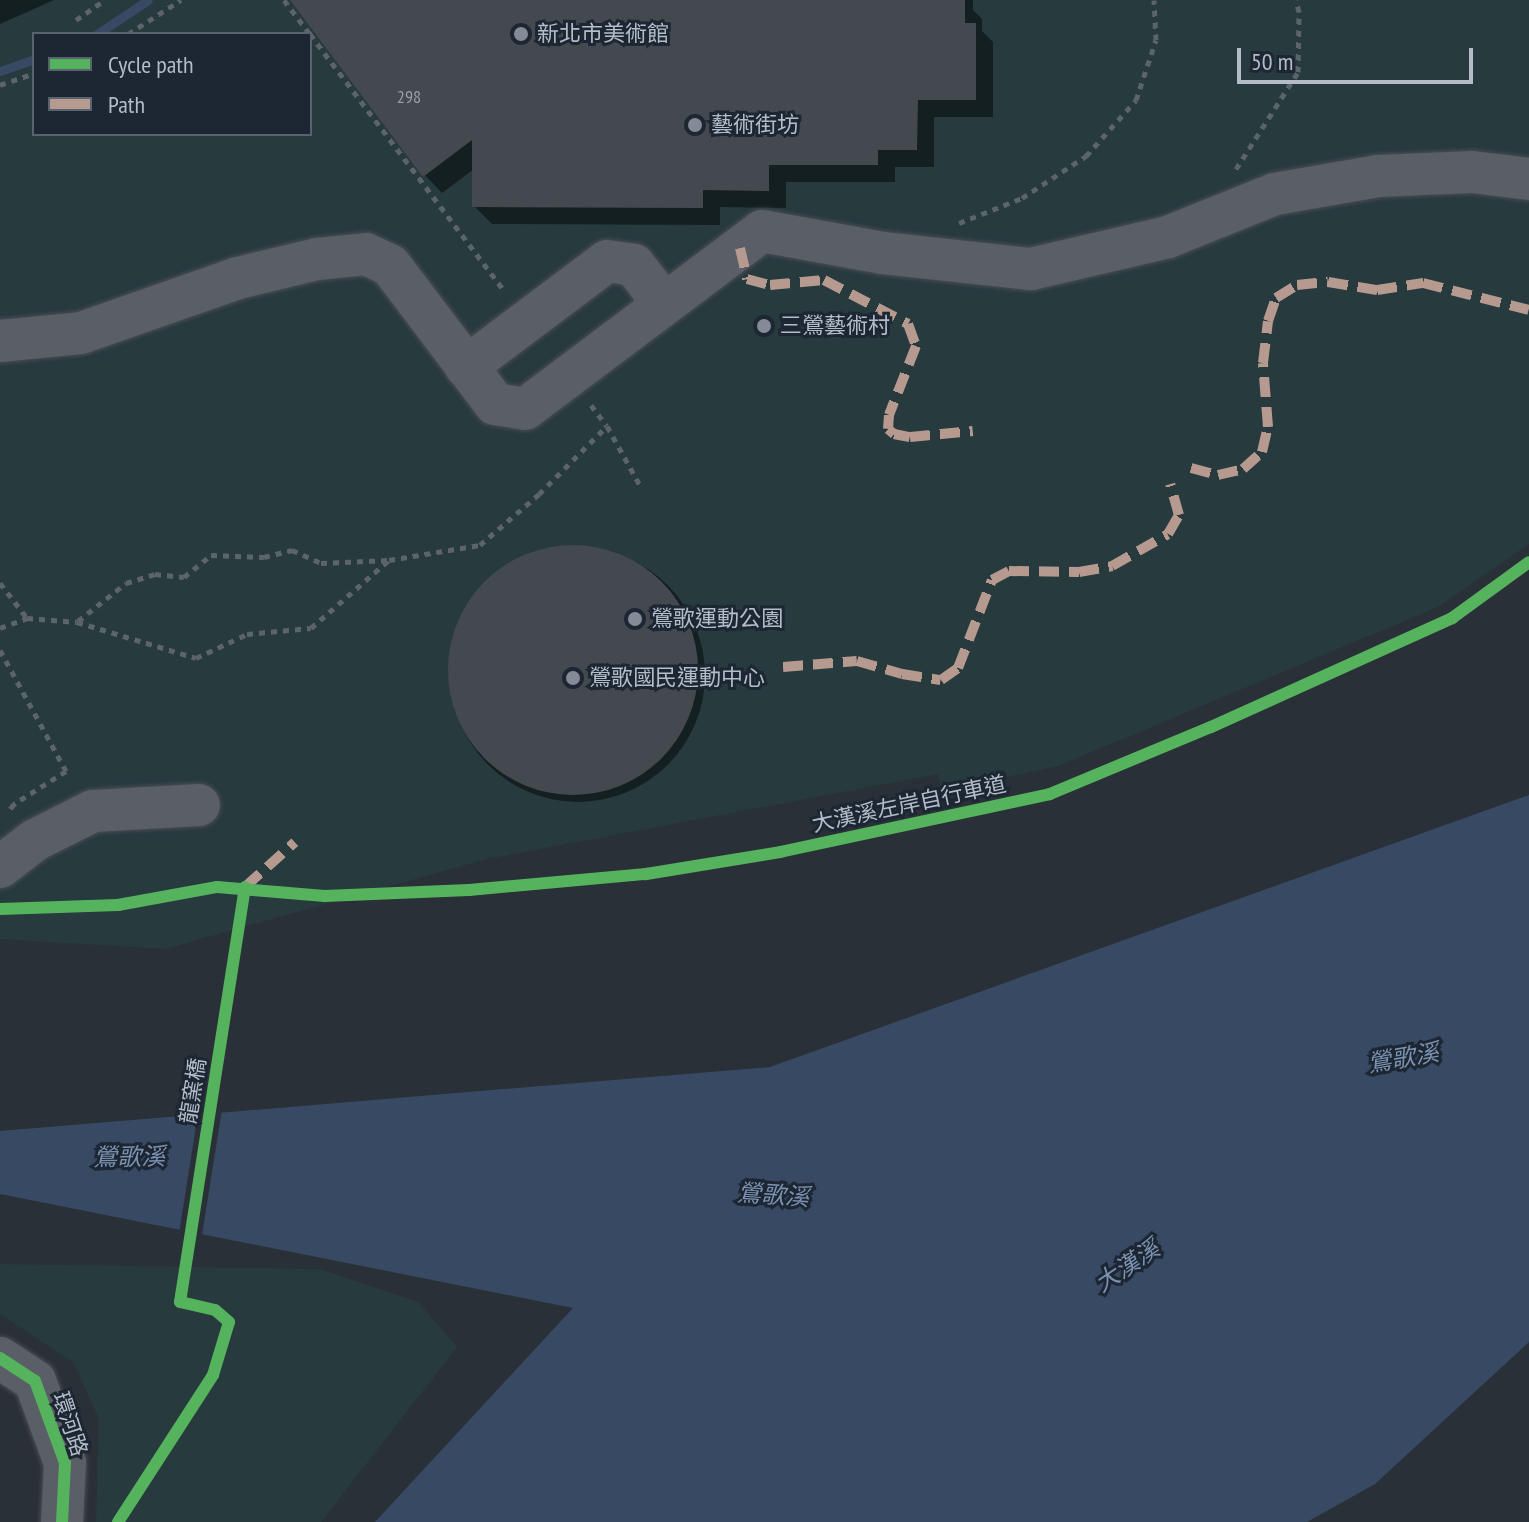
<!DOCTYPE html>
<html>
<head>
<meta charset="utf-8">
<style>
	body { margin:0 }
	#map { position:relative; width:1529px; height:1522px; overflow:hidden; background:#2a3038; font-family:"PT Sans Narrow","Noto Sans TC",sans-serif }
	div>[style] { position:absolute }
	.green>* { inset:0; background:#273a3e }
	.water>* { inset:0; background:#384963 }
	.pier>* { inset:0; background:#2a3038; transform-origin:0 0 }
	.shadow>* { inset:0; background:#0007 }
	.round { border-radius:50% }
	.stream>* { height:9px; margin:-4.5px; padding:0 4.5px; transform-origin:4.5px; border-radius:4.5px; background:#384963 }
	.building>* { inset:0; background:#444950 }
	.path>* { height:5px; margin-top:-2.5px; transform-origin:0; background:repeating-linear-gradient(90deg,#5d636a 0 6px,transparent 0 12px) }
	.roads { filter:drop-shadow(0 0 2px #484c53) drop-shadow(0 0 2px #484c53) }
	.minor>* { height:42px; margin:-21px; padding:0 21px; transform-origin:21px; border-radius:21px; background:#5a5e66 }
	.quiet>* { height:10px; margin-top:-5px; transform-origin:0; background:repeating-linear-gradient(90deg,#b69a8f 0 20px,transparent 0 30px) }
	.cycleway>* { height:12px; margin:-6px; padding:0 6px; transform-origin:6px; border-radius:6px; background:#56b35d }
	.dots>* { width:22px; height:22px; translate:-50% -50%; box-sizing:border-box; border:4px solid #1d2633; border-radius:50% }
	span { translate:-50% -50%; white-space:nowrap; text-align:center; line-height:1.15; -webkit-text-stroke:6px #1d2633; paint-order:stroke }
	.number-label { font-size:18px; color:#989fab }
	.number-label span { -webkit-text-stroke-width:0 }
	.poi-label { font-size:22px; color:#b4bcc9 }
	.left { translate:0 -50%; text-align:left }
	.street-label { font-size:22px; color:#b4bcc9 }
	.water-label { font-size:24px; color:#7c92b1; font-style:italic }
	.legend { position:absolute; left:32px; top:32px; width:280px; height:104px; box-sizing:border-box; background:#1d2633; border:2px solid #59626f; margin:0; padding:10px 14px; list-style:none; font-size:24px; color:#b4bcc9 }
	.legend li { display:flex; align-items:center; gap:16px; height:40px }
	.legend b { width:40px; border:2px solid #59626f }
	.scale { position:absolute; left:1237px; top:48px; width:236px; height:36px; box-sizing:border-box; border:4px solid #b4bcc9; border-top:0; padding-left:10px; font-size:24px; line-height:28px; white-space:nowrap; color:#b4bcc9; -webkit-text-stroke:6px #1d2633; paint-order:stroke }
</style>
</head>
<body>
<div id="map">
	<div class="green">
		<i style="clip-path:polygon(evenodd,0 0,1529px 0,1529px 544px,1438px 607px,1058px 766px,942px 791px,938px 774px,487px 859px,165px 949px,0 939px,0 0,34px 34px,310px 34px,310px 134px,34px 134px,34px 34px)"></i>
		<i style="clip-path:polygon(0 1264px,320px 1269px,418px 1302px,457px 1347px,321px 1522px,96px 1522px,99px 1419px,74px 1363px,0 1314px)"></i>
	</div>
	<div class="water">
		<i style="clip-path:polygon(1529px 795px,1529px 1342px,1375px 1484px,1307px 1522px,375px 1522px,573px 1308px,0 1194px,0 1131px,770px 1067px)"></i>
	</div>
	<div class="pier">
		<i style="left:222px;top:1109px;width:131px;height:23px;rotate:99deg"></i>
	</div>
	<div class="shadow">
		<i style="clip-path:polygon(0 0,54px 0,0 24px)"></i>
		<i style="clip-path:polygon(292px 0,973px 0,973px 10px,982px 19px,982px 31px,993px 42px,993px 117px,934px 117px,934px 167px,895px 167px,895px 182px,786px 182px,786px 208px,720px 207px,720px 225px,492px 224px,474px 206px,474px 169px,442px 193px,425px 175px)"></i>
		<i class="round" style="left:451px;top:548px;width:254px;height:254px"></i>
	</div>
	<div class="stream">
		<i style="left:97px;top:34px;width:61px;rotate:-33.7deg"></i>
		<i style="left:0;top:71px;width:36px;rotate:-19deg"></i>
	</div>
	<div class="building">
		<i style="clip-path:polygon(290px 0,965px 0,965px 23px,976px 23px,976px 100px,918px 100px,917px 150px,878px 150px,878px 165px,769px 165px,769px 191px,703px 190px,703px 208px,472px 207px,472px 140px,423px 177px)"></i>
		<i class="round" style="left:448px;top:545px;width:250px;height:250px"></i>
	</div>
	<div class="path">
		<i style="left:284px;top:0;width:43px;rotate:52.6deg"></i>
		<i style="left:76px;top:20px;width:35px;rotate:-35deg"></i>
		<i style="left:128px;top:34px;width:63px;rotate:-32.7deg"></i>
		<i style="left:310px;top:34px;width:323px;rotate:52.9deg"></i>
		<i style="left:0;top:85px;width:36px;rotate:-19deg"></i>
		<i style="left:1236px;top:169px;width:115px;rotate:-57.4deg"></i>
		<i style="left:1298px;top:72px;width:60px;rotate:-89deg"></i>
		<i style="left:1299px;top:12px;width:12px;rotate:-104deg"></i>
		<i style="left:959px;top:223px;width:68px;rotate:-21.6deg"></i>
		<i style="left:1022px;top:198px;width:77px;rotate:-33.3deg"></i>
		<i style="left:1086px;top:156px;width:75px;rotate:-48.2deg"></i>
		<i style="left:1136px;top:100px;width:63px;rotate:-71.6deg"></i>
		<i style="left:1156px;top:40px;width:40px;rotate:-92.9deg"></i>
		<i style="left:591px;top:405px;width:26px;rotate:53deg"></i>
		<i style="left:607px;top:426px;width:70px;rotate:60.9deg"></i>
		<i style="left:0;top:583px;width:44px;rotate:52.4deg"></i>
		<i style="left:78px;top:621px;width:61px;rotate:-38.4deg"></i>
		<i style="left:126px;top:583px;width:30px;rotate:-17deg"></i>
		<i style="left:155px;top:574px;width:29px;rotate:6deg"></i>
		<i style="left:184px;top:577px;width:35px;rotate:-39deg"></i>
		<i style="left:211px;top:555px;width:53px;rotate:2.2deg"></i>
		<i style="left:264px;top:557px;width:29px;rotate:-14deg"></i>
		<i style="left:292px;top:550px;width:32px;rotate:24deg"></i>
		<i style="left:321px;top:563px;width:68px;rotate:-2.5deg"></i>
		<i style="left:0;top:628px;width:29px;rotate:-20deg"></i>
		<i style="left:27px;top:618px;width:50px;rotate:4.6deg"></i>
		<i style="left:77px;top:622px;width:124px;rotate:16.8deg"></i>
		<i style="left:196px;top:658px;width:56px;rotate:-25.2deg"></i>
		<i style="left:247px;top:634px;width:64px;rotate:-5.4deg"></i>
		<i style="left:311px;top:628px;width:103px;rotate:-41.1deg"></i>
		<i style="left:389px;top:560px;width:92px;rotate:-9.4deg"></i>
		<i style="left:480px;top:545px;width:78px;rotate:-40.8deg"></i>
		<i style="left:539px;top:494px;width:96px;rotate:-45deg"></i>
		<i style="left:0;top:650px;width:138px;rotate:61.4deg"></i>
		<i style="left:66px;top:771px;width:62px;rotate:147.6deg"></i>
		<i style="left:14px;top:804px;width:11px;rotate:128deg"></i>
	</div>
	<div class="roads">
		<div class="minor">
			<i style="left:0;top:341px;width:81px;rotate:-5.6deg"></i>
			<i style="left:81px;top:333px;width:166px;rotate:-19.3deg"></i>
			<i style="left:238px;top:278px;width:81px;rotate:-13.5deg"></i>
			<i style="left:317px;top:259px;width:49px;rotate:-5.8deg"></i>
			<i style="left:366px;top:254px;width:26px;rotate:25deg"></i>
			<i style="left:390px;top:265px;width:174px;rotate:52.9deg"></i>
			<i style="left:495px;top:404px;width:30px;rotate:9deg"></i>
			<i style="left:525px;top:409px;width:296px;rotate:-36.9deg"></i>
			<i style="left:762px;top:231px;width:123px;rotate:10.3deg"></i>
			<i style="left:883px;top:253px;width:149px;rotate:6.2deg"></i>
			<i style="left:1031px;top:269px;width:141px;rotate:-13.1deg"></i>
			<i style="left:1168px;top:237px;width:115px;rotate:-21.9deg"></i>
			<i style="left:1275px;top:194px;width:105px;rotate:-9.9deg"></i>
			<i style="left:1378px;top:176px;width:94px;rotate:-2.4deg"></i>
			<i style="left:1472px;top:172px;width:57px;rotate:7deg"></i>
			<i style="left:466px;top:367px;width:176px;rotate:-36.9deg"></i>
			<i style="left:607px;top:261px;width:27px;rotate:8deg"></i>
			<i style="left:634px;top:265px;width:49px;rotate:52.4deg"></i>
			<i style="left:0;top:867px;width:44px;rotate:-37.6deg"></i>
			<i style="left:35px;top:840px;width:65px;rotate:-26.6deg"></i>
			<i style="left:93px;top:811px;width:106px;rotate:-3.2deg"></i>
			<i style="left:0;top:1358px;width:42px;rotate:33.3deg"></i>
			<i style="left:35px;top:1381px;width:87px;rotate:69.9deg"></i>
			<i style="left:65px;top:1463px;width:59px;rotate:92.9deg"></i>
		</div>
	</div>
	<div class="quiet">
		<i style="left:740px;top:248px;width:32px;rotate:77deg"></i>
		<i style="left:747px;top:279px;width:24px;rotate:15deg"></i>
		<i style="left:770px;top:285px;width:54px;rotate:-5.3deg"></i>
		<i style="left:824px;top:280px;width:95px;rotate:27.6deg"></i>
		<i style="left:908px;top:324px;width:23px;rotate:70deg"></i>
		<i style="left:916px;top:346px;width:74px;rotate:111.4deg"></i>
		<i style="left:889px;top:415px;width:14px;rotate:94deg"></i>
		<i style="left:888px;top:429px;width:8px;rotate:40deg"></i>
		<i style="left:894px;top:434px;width:16px;rotate:11deg"></i>
		<i style="left:910px;top:437px;width:63px;rotate:-5.4deg"></i>
		<i style="left:1191px;top:468px;width:28px;rotate:15deg"></i>
		<i style="left:1218px;top:475px;width:26px;rotate:-13deg"></i>
		<i style="left:1243px;top:469px;width:25px;rotate:-42deg"></i>
		<i style="left:1262px;top:452px;width:26px;rotate:-77deg"></i>
		<i style="left:1268px;top:427px;width:64px;rotate:-94.5deg"></i>
		<i style="left:1263px;top:363px;width:42px;rotate:-83.2deg"></i>
		<i style="left:1268px;top:321px;width:24px;rotate:-71deg"></i>
		<i style="left:1276px;top:298px;width:25px;rotate:-32deg"></i>
		<i style="left:1297px;top:285px;width:31px;rotate:-6deg"></i>
		<i style="left:1328px;top:282px;width:50px;rotate:9.3deg"></i>
		<i style="left:1377px;top:290px;width:47px;rotate:-8.7deg"></i>
		<i style="left:1423px;top:283px;width:109px;rotate:14.3deg"></i>
		<i style="left:783px;top:667px;width:74px;rotate:-4.6deg"></i>
		<i style="left:857px;top:661px;width:47px;rotate:16.1deg"></i>
		<i style="left:902px;top:674px;width:39px;rotate:9deg"></i>
		<i style="left:941px;top:680px;width:21px;rotate:-35deg"></i>
		<i style="left:958px;top:668px;width:94px;rotate:-68.9deg"></i>
		<i style="left:992px;top:580px;width:19px;rotate:-28deg"></i>
		<i style="left:1009px;top:571px;width:70px;rotate:0.8deg"></i>
		<i style="left:1079px;top:572px;width:34px;rotate:-10deg"></i>
		<i style="left:1112px;top:566px;width:64px;rotate:-29.7deg"></i>
		<i style="left:1168px;top:534px;width:22px;rotate:-60deg"></i>
		<i style="left:1179px;top:515px;width:32px;rotate:-106deg"></i>
		<i style="left:245px;top:887px;width:67px;rotate:-42deg"></i>
	</div>
	<div class="cycleway">
		<i style="left:0;top:909px;width:118px;rotate:-1.9deg"></i>
		<i style="left:118px;top:905px;width:101px;rotate:-10.3deg"></i>
		<i style="left:217px;top:887px;width:108px;rotate:4.8deg"></i>
		<i style="left:325px;top:896px;width:144px;rotate:-2.4deg"></i>
		<i style="left:469px;top:890px;width:178px;rotate:-5.2deg"></i>
		<i style="left:646px;top:874px;width:136px;rotate:-9.3deg"></i>
		<i style="left:780px;top:852px;width:276px;rotate:-12.1deg"></i>
		<i style="left:1050px;top:794px;width:174px;rotate:-22.6deg"></i>
		<i style="left:1211px;top:727px;width:265px;rotate:-24.3deg"></i>
		<i style="left:1452px;top:618px;width:95px;rotate:-36deg"></i>
		<i style="left:0;top:1358px;width:42px;rotate:33.3deg"></i>
		<i style="left:35px;top:1381px;width:87px;rotate:69.9deg"></i>
		<i style="left:65px;top:1463px;width:59px;rotate:92.9deg"></i>
		<i style="left:118px;top:1522px;width:175px;rotate:-57.1deg"></i>
		<i style="left:213px;top:1375px;width:55px;rotate:-73.2deg"></i>
		<i style="left:229px;top:1322px;width:18px;rotate:-139deg"></i>
		<i style="left:215px;top:1310px;width:36px;rotate:-167deg"></i>
		<i style="left:180px;top:1302px;width:420px;rotate:-81.1deg"></i>
	</div>
	<div class="dots">
		<i style="left:521px;top:34px;background:#848b96"></i>
		<i style="left:695px;top:125px;background:#848b96"></i>
		<i style="left:764px;top:326px;background:#848b96"></i>
		<i style="left:635px;top:619px;background:#848b96"></i>
		<i style="left:573px;top:678px;background:#848b96"></i>
	</div>
	<div class="number-label">
		<span style="left:409px;top:97px">298</span>
	</div>
	<div class="poi-label">
		<span class="left" style="left:537px;top:34px">新北市美術館</span>
		<span class="left" style="left:711px;top:125px">藝術街坊</span>
		<span class="left" style="left:780px;top:326px">三鶯藝術村</span>
		<span class="left" style="left:651px;top:619px">鶯歌運動公園</span>
		<span class="left" style="left:589px;top:678px">鶯歌國民運動中心</span>
	</div>
	<div class="street-label">
		<span style="left:909px;top:804px;rotate:-12deg">大漢溪左岸自行車道</span>
		<span style="left:193px;top:1091px;rotate:-81deg">龍窯橋</span>
		<span style="left:70px;top:1424px;rotate:72deg">環河路</span>
	</div>
	<div class="water-label">
		<span style="left:1403px;top:1058px;rotate:-10deg">鶯歌溪</span>
		<span style="left:129px;top:1157px;rotate:-1deg">鶯歌溪</span>
		<span style="left:773px;top:1195px;rotate:4deg">鶯歌溪</span>
		<span style="left:1127px;top:1266px;rotate:-34deg">大漢溪</span>
	</div>
	<ul class="legend">
	<li><b style="height:10px;background:#56b35d"></b>Cycle path</li>
	<li><b style="height:10px;background:#b69a8f"></b>Path</li>
	</ul>
	<div class="scale">50 m</div>
</div>
</body>
</html>
